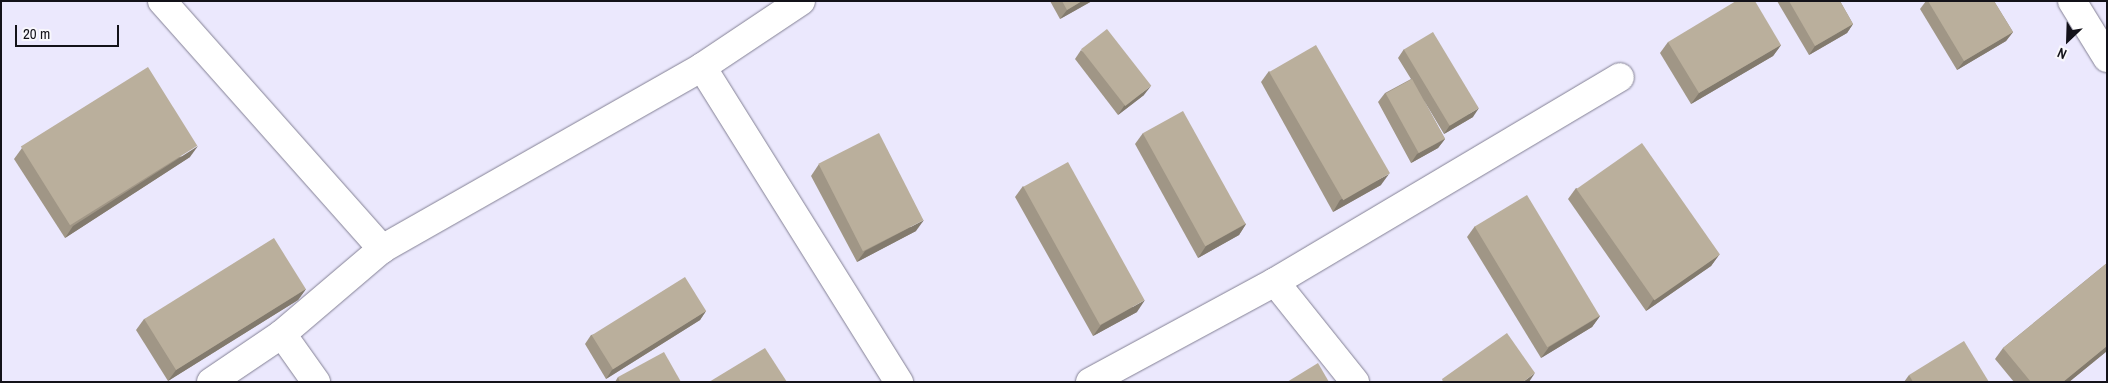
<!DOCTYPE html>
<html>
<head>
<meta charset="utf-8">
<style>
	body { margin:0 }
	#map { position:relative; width:2108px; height:383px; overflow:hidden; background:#ebe8fd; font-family:"Archivo Narrow",sans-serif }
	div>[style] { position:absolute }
	.roads { filter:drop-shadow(0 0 1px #838094) drop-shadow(0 0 1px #838094) }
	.street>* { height:28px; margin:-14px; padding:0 14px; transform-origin:14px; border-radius:14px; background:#fff }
	.wall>* { inset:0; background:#a09686 }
	.shaded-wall>* { inset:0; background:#827a6d }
	.building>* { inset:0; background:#baaf9c; transform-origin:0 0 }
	span { translate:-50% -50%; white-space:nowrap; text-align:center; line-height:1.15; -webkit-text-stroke:4.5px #f8f7fc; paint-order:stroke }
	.frame { position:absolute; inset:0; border:2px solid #131219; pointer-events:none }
	.north { position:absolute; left:2043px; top:15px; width:50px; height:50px; -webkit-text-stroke:4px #f8f7fc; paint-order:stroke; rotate:204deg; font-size:14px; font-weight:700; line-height:20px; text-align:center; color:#131219 }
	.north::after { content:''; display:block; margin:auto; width:18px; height:22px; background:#131219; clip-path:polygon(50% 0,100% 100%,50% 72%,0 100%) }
	.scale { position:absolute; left:15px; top:25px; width:104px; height:22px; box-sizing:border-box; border:2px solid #131219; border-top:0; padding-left:6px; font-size:15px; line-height:18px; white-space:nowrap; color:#131219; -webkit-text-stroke:4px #f8f7fc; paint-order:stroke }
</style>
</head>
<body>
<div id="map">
	<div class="roads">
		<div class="street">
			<i style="left:162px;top:1px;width:332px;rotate:48.4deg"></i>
			<i style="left:801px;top:1px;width:119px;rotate:146.3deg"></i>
			<i style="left:702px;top:67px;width:372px;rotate:58deg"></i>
			<i style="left:2072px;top:1px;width:67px;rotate:58.4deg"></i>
			<i style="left:1275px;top:282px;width:401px;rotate:-30.7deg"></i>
			<i style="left:282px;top:334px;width:131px;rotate:-40.4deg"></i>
			<i style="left:382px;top:249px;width:368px;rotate:-29.6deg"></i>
			<i style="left:211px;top:382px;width:86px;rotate:-34.1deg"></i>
			<i style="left:282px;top:334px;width:59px;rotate:54.7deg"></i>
			<i style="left:1090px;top:382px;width:210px;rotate:-28.4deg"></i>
			<i style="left:1275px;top:282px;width:128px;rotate:51.3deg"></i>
		</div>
	</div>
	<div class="wall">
		<i style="clip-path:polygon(1050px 1px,1092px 1px,1060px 19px)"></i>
		<i style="clip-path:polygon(1777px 1px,1840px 1px,1853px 24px,1847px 33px,1809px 55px)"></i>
		<i style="clip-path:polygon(1926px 1px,1994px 1px,2013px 32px,2006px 41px,1957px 70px,1920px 9px)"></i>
		<i style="clip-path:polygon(1668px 42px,1781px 45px,1773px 56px,1691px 104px,1660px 53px)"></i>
		<i style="clip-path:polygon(1404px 49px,1473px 117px,1444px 134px,1423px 99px,1445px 139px,1438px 148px,1411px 163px,1378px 102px,1385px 93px,1411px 79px,1398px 58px)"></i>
		<i style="clip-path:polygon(1081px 50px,1144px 95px,1118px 115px,1075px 59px)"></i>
		<i style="clip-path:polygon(1269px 71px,1381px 185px,1333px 212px,1261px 82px)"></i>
		<i style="clip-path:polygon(1143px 133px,1246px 224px,1239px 235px,1198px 258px,1135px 144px)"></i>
		<i style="clip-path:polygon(22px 148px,190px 157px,65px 238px,14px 159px)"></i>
		<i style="clip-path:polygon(819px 164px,916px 231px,857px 262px,811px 176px)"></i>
		<i style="clip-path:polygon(1023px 186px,1137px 312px,1093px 336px,1015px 197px)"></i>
		<i style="clip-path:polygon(1576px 188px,1719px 255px,1711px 266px,1646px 311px,1568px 199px)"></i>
		<i style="clip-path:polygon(1475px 226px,1600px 316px,1592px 327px,1541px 358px,1467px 237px)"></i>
		<i style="clip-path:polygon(2107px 263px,2107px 351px,2069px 382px,2014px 382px,1995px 359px,2003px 348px)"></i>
		<i style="clip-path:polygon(306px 289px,298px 300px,168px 381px,136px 330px,144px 319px)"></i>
		<i style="clip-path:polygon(706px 311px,700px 320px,606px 379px,585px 344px,591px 335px)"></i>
		<i style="clip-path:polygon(1909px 375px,1989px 382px,1904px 382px)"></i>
		<i style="clip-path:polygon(618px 377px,681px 382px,615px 382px)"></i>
	</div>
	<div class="shaded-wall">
		<i style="clip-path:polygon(1082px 1px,1092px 1px,1060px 19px,1067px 10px)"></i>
		<i style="clip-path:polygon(1853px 24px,1847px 33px,1809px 55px,1815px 46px)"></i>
		<i style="clip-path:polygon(2013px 32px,2006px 41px,1957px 70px,1964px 61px)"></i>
		<i style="clip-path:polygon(1781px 45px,1773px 56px,1691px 104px,1699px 93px)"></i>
		<i style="clip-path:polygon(1151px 86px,1144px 95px,1118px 115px,1124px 106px)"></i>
		<i style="clip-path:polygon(1479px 108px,1473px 117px,1444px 134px,1450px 125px)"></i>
		<i style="clip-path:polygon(1445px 139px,1438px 148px,1411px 163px,1417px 154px)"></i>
		<i style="clip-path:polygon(198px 146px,190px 157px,65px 238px,73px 226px)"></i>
		<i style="clip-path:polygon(1389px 174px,1381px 185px,1333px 212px,1340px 200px)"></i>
		<i style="clip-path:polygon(924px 220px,916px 231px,857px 262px,865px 251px)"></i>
		<i style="clip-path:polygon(1246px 224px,1239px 235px,1198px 258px,1206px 246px)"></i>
		<i style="clip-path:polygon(1719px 255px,1711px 266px,1646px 311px,1653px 300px)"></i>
		<i style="clip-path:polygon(306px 289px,298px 300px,168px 381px,176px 370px)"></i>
		<i style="clip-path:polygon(1145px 300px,1137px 312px,1093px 336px,1101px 325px)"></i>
		<i style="clip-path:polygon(706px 311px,700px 320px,606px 379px,612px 370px)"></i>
		<i style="clip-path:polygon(1600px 316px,1592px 327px,1541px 358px,1549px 347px)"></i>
		<i style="clip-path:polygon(2107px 346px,2107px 351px,2069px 382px,2063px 382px)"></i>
		<i style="clip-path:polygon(1535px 373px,1529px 382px,1523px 382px)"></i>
	</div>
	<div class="building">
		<i style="clip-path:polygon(1062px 1px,1082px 1px,1067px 10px)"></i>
		<i style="clip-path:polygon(1736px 1px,1755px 1px,1781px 45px,1699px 93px,1668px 42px)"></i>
		<i style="clip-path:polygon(1789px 1px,1840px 1px,1853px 24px,1815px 46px)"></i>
		<i style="clip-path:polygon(1928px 1px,1994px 1px,2013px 32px,1964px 61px)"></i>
		<i style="left:1107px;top:29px;width:72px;height:33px;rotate:52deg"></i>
		<i style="left:1433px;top:32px;width:89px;height:34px;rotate:59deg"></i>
		<i style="left:1316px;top:45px;width:148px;height:54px;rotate:60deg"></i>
		<i style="left:148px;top:67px;width:93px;height:150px;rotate:58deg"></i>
		<i style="left:1412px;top:79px;width:68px;height:30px;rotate:61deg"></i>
		<i style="left:1183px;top:111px;width:129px;height:46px;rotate:61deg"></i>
		<i style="left:879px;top:133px;width:98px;height:68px;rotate:63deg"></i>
		<i style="left:1642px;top:143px;width:136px;height:80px;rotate:55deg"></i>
		<i style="left:1068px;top:162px;width:158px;height:51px;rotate:61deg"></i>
		<i style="left:1527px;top:195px;width:141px;height:61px;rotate:59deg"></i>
		<i style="left:274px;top:238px;width:60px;height:153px;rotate:58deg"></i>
		<i style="clip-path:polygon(2107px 263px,2107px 346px,2063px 382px,2031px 382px,2003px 348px)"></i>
		<i style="left:685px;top:277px;width:40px;height:110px;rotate:58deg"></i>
		<i style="clip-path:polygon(1507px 333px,1535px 373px,1523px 382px,1443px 382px,1442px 379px)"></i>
		<i style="clip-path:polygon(1964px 341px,1989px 382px,1913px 382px,1909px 375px)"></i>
		<i style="clip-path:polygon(765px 348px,787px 382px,709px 382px)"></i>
		<i style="clip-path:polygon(664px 352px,681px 382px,620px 382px,618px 377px)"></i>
		<i style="clip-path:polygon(1318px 363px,1329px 382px,1287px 382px)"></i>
	</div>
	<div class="frame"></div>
	<div class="north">N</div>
	<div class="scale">20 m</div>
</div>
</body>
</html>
